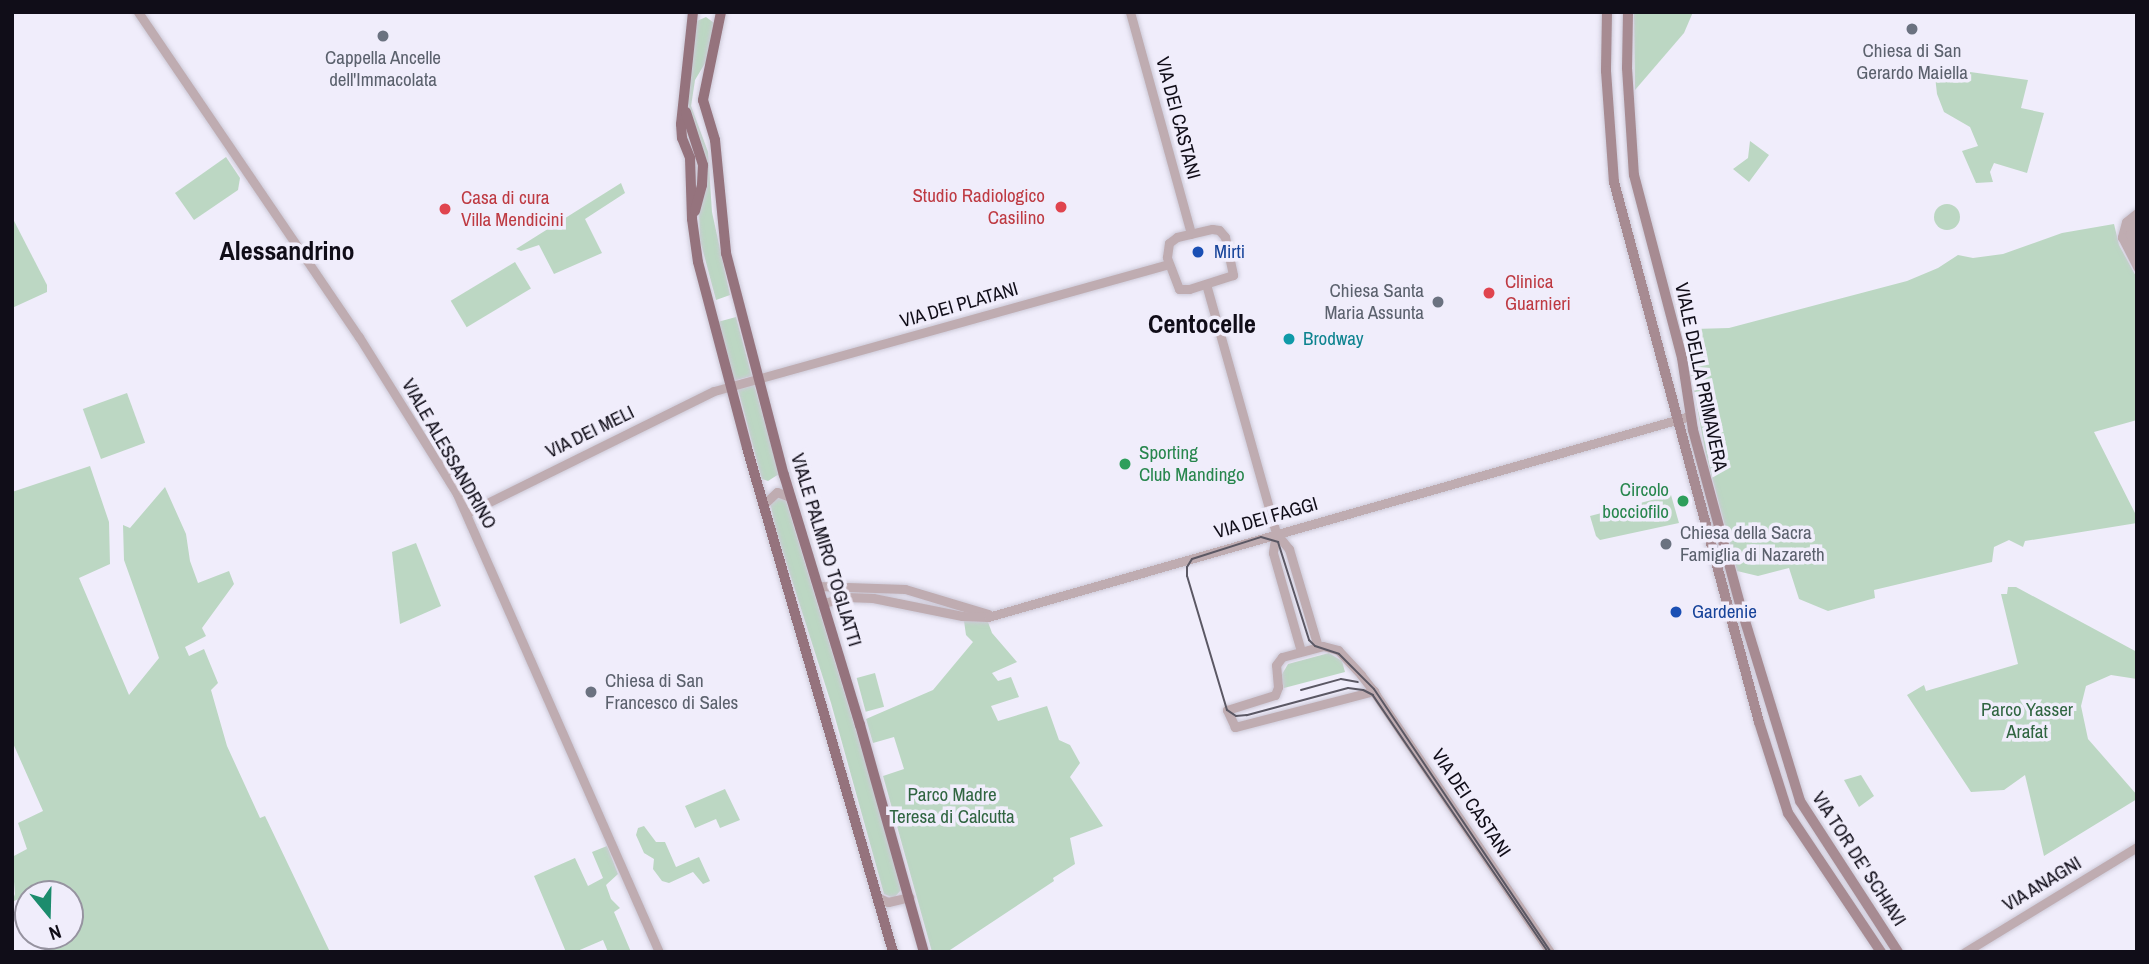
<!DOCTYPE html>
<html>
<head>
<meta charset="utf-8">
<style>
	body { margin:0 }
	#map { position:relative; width:2149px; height:964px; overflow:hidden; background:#f0edfb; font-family:"Archivo Narrow",sans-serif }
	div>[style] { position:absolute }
	.green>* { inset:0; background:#bcd7c3; transform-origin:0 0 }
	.round { border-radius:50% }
	.roads { filter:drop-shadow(0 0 2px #ccc9d7) drop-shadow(0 0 2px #ccc9d7) }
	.tertiary>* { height:9px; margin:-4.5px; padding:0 4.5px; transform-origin:4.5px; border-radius:4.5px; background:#bfacb1 }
	.secondary>* { height:10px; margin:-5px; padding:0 5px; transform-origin:5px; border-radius:5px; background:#a78b92 }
	.primary>* { height:10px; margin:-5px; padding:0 5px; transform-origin:5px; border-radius:5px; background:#95737d }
	.tram>* { height:2px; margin:-1px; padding:0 1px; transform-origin:1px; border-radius:1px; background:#5b5864 }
	.dots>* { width:19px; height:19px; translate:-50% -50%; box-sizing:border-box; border:4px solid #f0edfb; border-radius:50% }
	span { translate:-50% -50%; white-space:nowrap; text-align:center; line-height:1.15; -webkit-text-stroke:7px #f0edfb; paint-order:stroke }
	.worship-label { font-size:19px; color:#5b616d }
	.right { translate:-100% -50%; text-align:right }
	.left { translate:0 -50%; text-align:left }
	.street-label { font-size:19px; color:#100d18 }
	.health-label { font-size:19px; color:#be3a42 }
	.transit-label { font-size:19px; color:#164399 }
	.culture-label { font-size:19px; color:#0d838f }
	.leisure-label { font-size:19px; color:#27864d }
	.park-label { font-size:19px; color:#306541 }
	.district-label { font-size:26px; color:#100d18; font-weight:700 }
	.frame { position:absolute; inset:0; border:14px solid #100d18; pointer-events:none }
	.north { position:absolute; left:14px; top:880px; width:70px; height:70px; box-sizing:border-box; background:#f0edfb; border:2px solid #9693a0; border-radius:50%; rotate:161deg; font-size:19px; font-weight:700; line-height:28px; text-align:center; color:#100d18 }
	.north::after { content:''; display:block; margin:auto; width:24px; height:32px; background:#1c8c6d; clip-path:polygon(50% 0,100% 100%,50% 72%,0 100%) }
</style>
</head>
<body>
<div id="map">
	<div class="green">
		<i style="clip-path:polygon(1634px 12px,1693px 12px,1684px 33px,1635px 90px)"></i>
		<i style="clip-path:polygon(706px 17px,714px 23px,707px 60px,695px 80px,691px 106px,708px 152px,712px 212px,730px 295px,716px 300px,700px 240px,699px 212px,705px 182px,687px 98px,697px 21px)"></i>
		<i style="clip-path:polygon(1934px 67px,2028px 80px,2021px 108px,2044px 113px,2027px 173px,1994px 163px,1990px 172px,1993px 182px,1976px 183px,1962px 151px,1978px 146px,1970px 127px,1944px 112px,1937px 94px)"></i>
		<i style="clip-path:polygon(1750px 141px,1769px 155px,1749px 182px,1733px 169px,1748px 158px)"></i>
		<i style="clip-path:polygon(226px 157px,240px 178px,238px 190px,194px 220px,175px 193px)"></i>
		<i style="clip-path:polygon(621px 183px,625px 193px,585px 219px,602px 253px,554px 274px,539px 245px,521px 251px,516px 249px)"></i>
		<i class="round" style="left:1934px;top:204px;width:26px;height:26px"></i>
		<i style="clip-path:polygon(12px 217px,47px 285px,47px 292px,12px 308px)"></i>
		<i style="clip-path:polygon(2114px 224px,2119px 245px,2137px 278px,2137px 420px,2094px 432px,2137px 517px,2137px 523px,2025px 541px,2023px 547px,2009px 540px,1994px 547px,1992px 562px,1874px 590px,1875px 598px,1828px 611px,1799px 599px,1789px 568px,1758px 576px,1737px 571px,1705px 451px,1685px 340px,1687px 332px,1694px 329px,1729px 328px,1907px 281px,1938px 268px,1958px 255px,1973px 258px,2003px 254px,2062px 233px)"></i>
		<i style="left:515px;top:262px;width:31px;height:75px;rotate:59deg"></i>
		<i style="left:736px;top:317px;width:61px;height:18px;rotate:75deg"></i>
		<i style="clip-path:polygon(754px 384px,779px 474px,768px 481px,762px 479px,759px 469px,738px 389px)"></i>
		<i style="left:127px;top:393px;width:53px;height:47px;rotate:70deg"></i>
		<i style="clip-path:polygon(90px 466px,109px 522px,110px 564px,79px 578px,129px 695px,159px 658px,124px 560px,123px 525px,130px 528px,165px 487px,186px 534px,190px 561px,198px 583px,229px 571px,234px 584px,202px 628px,206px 636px,185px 647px,189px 656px,204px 649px,218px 683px,211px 690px,227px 746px,260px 818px,265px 816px,330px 952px,46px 952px,51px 943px,48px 936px,70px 936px,70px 894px,29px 894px,12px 902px,15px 894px,12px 857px,27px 849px,18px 823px,43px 811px,12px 741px,12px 492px)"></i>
		<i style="clip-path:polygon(776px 495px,786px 501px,871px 780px,901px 890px,894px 898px,884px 894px,831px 703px,775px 527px,770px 501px)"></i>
		<i style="clip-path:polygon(1671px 495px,1679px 523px,1600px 540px,1596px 536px,1590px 516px)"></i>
		<i style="clip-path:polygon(416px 543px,441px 606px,400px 624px,392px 552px)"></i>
		<i style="clip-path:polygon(2008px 587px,2016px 587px,2137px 652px,2137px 679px,2111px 675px,2086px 686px,2081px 706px,2088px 739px,2137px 795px,2137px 799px,2044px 856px,2025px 775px,2004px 790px,1971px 792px,1907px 695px,1924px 685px,1926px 691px,2018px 664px,2001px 594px,2007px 594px)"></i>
		<i style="clip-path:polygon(964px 621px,988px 622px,992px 633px,1017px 662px,992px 673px,998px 681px,1011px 677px,1019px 697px,991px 706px,998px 721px,1047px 706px,1059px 740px,1070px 745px,1080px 763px,1070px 777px,1103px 826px,1070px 838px,1075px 864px,1053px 878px,1054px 881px,947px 952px,932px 952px,883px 776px,904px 769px,894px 737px,873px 743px,866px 719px,933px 690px,973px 642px,966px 635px)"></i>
		<i style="clip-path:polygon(1329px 653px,1342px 661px,1345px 672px,1284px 688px,1281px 676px,1288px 664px)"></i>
		<i style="left:875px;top:673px;width:35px;height:19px;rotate:75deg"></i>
		<i style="clip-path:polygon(1861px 775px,1874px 796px,1859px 807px,1844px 780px)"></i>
		<i style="clip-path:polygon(725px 789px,740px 820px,720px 828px,716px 819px,695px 828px,685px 806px)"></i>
		<i style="clip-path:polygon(644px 826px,656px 842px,665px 842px,676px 867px,699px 857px,710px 881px,703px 884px,693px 872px,669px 883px,662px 881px,653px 869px,654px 859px,644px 853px,636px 835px,638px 828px)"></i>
		<i style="clip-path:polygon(607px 846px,618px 874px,606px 885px,611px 899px,620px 908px,614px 912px,631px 952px,608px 952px,603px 940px,575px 952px,566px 952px,534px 876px,575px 858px,588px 886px,603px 878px,592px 852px)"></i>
	</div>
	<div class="roads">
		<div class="tertiary">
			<i style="left:138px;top:12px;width:393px;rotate:55.8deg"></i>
			<i style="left:359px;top:337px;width:185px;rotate:58deg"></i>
			<i style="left:457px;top:494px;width:501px;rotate:66.2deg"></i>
			<i style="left:1130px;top:12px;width:230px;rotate:74.6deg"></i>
			<i style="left:2137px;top:213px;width:14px;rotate:141deg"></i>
			<i style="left:2126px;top:222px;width:16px;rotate:105deg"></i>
			<i style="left:2122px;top:237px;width:34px;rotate:63deg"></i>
			<i style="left:2137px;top:219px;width:17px;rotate:115deg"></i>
			<i style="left:2130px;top:234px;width:20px;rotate:70deg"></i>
			<i style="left:1212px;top:229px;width:7px;rotate:8deg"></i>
			<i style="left:1219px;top:230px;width:9px;rotate:49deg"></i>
			<i style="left:1225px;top:237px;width:39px;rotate:78deg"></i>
			<i style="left:1233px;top:275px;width:46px;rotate:162.3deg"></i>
			<i style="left:1189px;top:289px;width:10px;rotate:180deg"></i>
			<i style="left:1179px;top:289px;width:34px;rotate:-111deg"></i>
			<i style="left:1167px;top:257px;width:14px;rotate:-82deg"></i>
			<i style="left:1169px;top:243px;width:10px;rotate:-37deg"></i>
			<i style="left:1177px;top:237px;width:36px;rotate:-13deg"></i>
			<i style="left:1206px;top:284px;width:259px;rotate:74.3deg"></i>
			<i style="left:763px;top:505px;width:19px;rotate:-43deg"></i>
			<i style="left:777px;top:492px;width:14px;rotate:21deg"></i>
			<i style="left:467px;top:513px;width:275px;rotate:-26.3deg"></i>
			<i style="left:714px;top:391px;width:472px;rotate:-15.6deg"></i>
			<i style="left:1276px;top:533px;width:21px;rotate:51deg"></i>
			<i style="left:1289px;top:549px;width:102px;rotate:73.5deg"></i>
			<i style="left:1276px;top:533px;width:20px;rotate:99deg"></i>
			<i style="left:1273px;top:553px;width:102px;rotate:74.1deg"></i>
			<i style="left:818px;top:586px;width:87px;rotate:2deg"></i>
			<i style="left:905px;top:589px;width:87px;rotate:16.8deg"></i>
			<i style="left:824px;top:603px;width:23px;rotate:-15deg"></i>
			<i style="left:846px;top:597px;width:27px;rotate:2deg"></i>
			<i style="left:873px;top:598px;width:91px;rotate:11.4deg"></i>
			<i style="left:962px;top:616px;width:26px;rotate:2deg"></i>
			<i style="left:988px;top:617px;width:730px;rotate:-15.98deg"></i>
			<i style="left:1374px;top:691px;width:144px;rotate:165.5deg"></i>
			<i style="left:1235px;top:727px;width:19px;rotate:-115deg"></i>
			<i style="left:1227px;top:710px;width:50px;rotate:-17.4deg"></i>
			<i style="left:1275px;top:695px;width:9px;rotate:-69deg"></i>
			<i style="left:1278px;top:687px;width:22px;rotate:-95deg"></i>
			<i style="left:1276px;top:665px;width:10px;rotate:-53deg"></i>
			<i style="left:1282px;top:657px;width:42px;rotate:-15deg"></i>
			<i style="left:1323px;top:646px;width:16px;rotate:15deg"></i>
			<i style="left:1338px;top:650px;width:34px;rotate:47deg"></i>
			<i style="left:1361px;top:675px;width:18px;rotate:52deg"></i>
			<i style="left:1372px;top:689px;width:3px;rotate:45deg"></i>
			<i style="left:1374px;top:691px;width:4px;rotate:63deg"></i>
			<i style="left:1376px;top:695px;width:310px;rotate:55.9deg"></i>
			<i style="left:879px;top:898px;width:10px;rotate:24deg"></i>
			<i style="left:888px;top:902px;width:22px;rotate:-13deg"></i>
			<i style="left:1965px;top:952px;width:202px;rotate:-31.4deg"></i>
		</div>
		<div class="secondary">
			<i style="left:1607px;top:12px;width:59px;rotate:91deg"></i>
			<i style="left:1606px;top:71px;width:111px;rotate:85.9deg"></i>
			<i style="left:1614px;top:182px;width:559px;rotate:74.97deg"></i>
			<i style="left:1759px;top:722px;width:96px;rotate:72.3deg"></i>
			<i style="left:1788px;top:813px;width:167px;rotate:56.2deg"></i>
			<i style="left:1628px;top:12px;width:56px;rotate:91deg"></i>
			<i style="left:1627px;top:68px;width:107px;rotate:86.3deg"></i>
			<i style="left:1634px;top:175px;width:189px;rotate:75.3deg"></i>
			<i style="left:1682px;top:358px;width:73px;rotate:81.3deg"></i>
			<i style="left:1693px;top:430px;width:188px;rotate:74.9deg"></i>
			<i style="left:1742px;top:611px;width:199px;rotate:73deg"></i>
			<i style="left:1800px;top:801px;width:180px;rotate:57deg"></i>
		</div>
		<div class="primary">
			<i style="left:693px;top:12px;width:113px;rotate:96.1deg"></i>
			<i style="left:681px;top:124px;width:14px;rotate:86deg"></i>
			<i style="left:682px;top:138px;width:22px;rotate:68deg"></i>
			<i style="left:690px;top:158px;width:61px;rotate:88.1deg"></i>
			<i style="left:692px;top:219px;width:43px;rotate:82.1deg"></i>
			<i style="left:698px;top:262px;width:192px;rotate:75.2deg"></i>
			<i style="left:747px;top:448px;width:525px;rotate:73.84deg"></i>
			<i style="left:721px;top:12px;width:90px;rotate:101.6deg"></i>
			<i style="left:703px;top:100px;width:42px;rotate:73.3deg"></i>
			<i style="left:715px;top:140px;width:114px;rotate:84.4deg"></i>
			<i style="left:726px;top:253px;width:229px;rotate:75.4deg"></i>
			<i style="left:784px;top:475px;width:261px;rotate:73.1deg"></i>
			<i style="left:860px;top:725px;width:236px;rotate:74.3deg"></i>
			<i style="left:686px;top:112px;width:56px;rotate:72.2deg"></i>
			<i style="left:703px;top:165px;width:20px;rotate:93deg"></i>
			<i style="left:702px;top:185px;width:27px;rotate:105deg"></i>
		</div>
	</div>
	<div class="tram">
		<i style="left:1301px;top:690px;width:41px;rotate:-15.4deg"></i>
		<i style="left:1341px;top:679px;width:17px;rotate:10deg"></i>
		<i style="left:1548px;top:952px;width:311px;rotate:-124.3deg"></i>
		<i style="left:1373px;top:695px;width:11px;rotate:-153deg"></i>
		<i style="left:1363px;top:690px;width:15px;rotate:-172deg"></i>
		<i style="left:1348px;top:688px;width:105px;rotate:165deg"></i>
		<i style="left:1247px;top:715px;width:11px;rotate:175deg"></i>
		<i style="left:1236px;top:716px;width:11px;rotate:-146deg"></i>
		<i style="left:1227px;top:710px;width:140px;rotate:-106.6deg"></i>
		<i style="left:1187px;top:576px;width:9px;rotate:-90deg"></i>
		<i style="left:1187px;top:567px;width:9px;rotate:-58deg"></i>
		<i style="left:1192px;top:559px;width:72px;rotate:-17.7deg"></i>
		<i style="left:1261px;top:537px;width:18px;rotate:16deg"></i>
		<i style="left:1278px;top:542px;width:103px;rotate:72.4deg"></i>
		<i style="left:1309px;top:640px;width:8px;rotate:45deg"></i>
		<i style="left:1315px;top:646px;width:25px;rotate:18deg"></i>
		<i style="left:1339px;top:654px;width:49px;rotate:45deg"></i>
		<i style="left:1374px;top:689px;width:317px;rotate:56.1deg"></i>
	</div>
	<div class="dots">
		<i style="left:1912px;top:29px;background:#6b7280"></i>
		<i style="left:383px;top:36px;background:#6b7280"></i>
		<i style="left:1061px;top:207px;background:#e0444e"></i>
		<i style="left:445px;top:209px;background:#e0444e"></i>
		<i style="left:1198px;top:252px;background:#1a4fb4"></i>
		<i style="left:1489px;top:293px;background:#e0444e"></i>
		<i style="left:1438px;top:302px;background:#6b7280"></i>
		<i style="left:1289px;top:339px;background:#0f9aa8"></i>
		<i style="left:1125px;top:464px;background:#2e9e5b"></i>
		<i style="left:1683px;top:501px;background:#2e9e5b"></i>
		<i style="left:1666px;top:544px;background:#6b7280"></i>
		<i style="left:1676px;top:612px;background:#1a4fb4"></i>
		<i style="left:591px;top:692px;background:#6b7280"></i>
	</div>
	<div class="worship-label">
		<span style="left:1912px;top:62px">Chiesa di San<br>Gerardo Maiella</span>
		<span style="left:383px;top:69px">Cappella Ancelle<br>dell'Immacolata</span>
		<span class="right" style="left:1424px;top:302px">Chiesa Santa<br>Maria Assunta</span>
		<span class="left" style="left:1680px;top:544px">Chiesa della Sacra<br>Famiglia di Nazareth</span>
		<span class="left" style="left:605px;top:692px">Chiesa di San<br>Francesco di Sales</span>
	</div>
	<div class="street-label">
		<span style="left:1178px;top:118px;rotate:75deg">VIA DEI CASTANI</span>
		<span style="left:959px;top:305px;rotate:-16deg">VIA DEI PLATANI</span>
		<span style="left:1701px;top:377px;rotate:78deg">VIALE DELLA PRIMAVERA</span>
		<span style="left:590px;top:432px;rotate:-26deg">VIA DEI MELI</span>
		<span style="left:449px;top:454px;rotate:60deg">VIALE ALESSANDRINO</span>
		<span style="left:1266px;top:518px;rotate:-16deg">VIA DEI FAGGI</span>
		<span style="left:826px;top:550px;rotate:73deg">VIALE PALMIRO TOGLIATTI</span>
		<span style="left:1471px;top:803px;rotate:56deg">VIA DEI CASTANI</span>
		<span style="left:1859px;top:859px;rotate:57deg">VIA TOR DE' SCHIAVI</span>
		<span style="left:2042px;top:884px;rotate:-31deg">VIA ANAGNI</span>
	</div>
	<div class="health-label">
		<span class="right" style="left:1045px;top:207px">Studio Radiologico<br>Casilino</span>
		<span class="left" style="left:461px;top:209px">Casa di cura<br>Villa Mendicini</span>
		<span class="left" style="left:1505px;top:293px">Clinica<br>Guarnieri</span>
	</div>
	<div class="transit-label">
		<span class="left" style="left:1214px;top:252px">Mirti</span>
		<span class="left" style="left:1692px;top:612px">Gardenie</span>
	</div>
	<div class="culture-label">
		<span class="left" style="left:1303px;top:339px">Brodway</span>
	</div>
	<div class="leisure-label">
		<span class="left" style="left:1139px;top:464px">Sporting<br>Club Mandingo</span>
		<span class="right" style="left:1669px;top:501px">Circolo<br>bocciofilo</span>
	</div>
	<div class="park-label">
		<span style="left:2027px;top:721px">Parco Yasser<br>Arafat</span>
		<span style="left:952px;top:806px">Parco Madre<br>Teresa di Calcutta</span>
	</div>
	<div class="district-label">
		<span style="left:287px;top:251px">Alessandrino</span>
		<span style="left:1202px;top:324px">Centocelle</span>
	</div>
	<div class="frame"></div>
	<div class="north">N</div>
</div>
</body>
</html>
